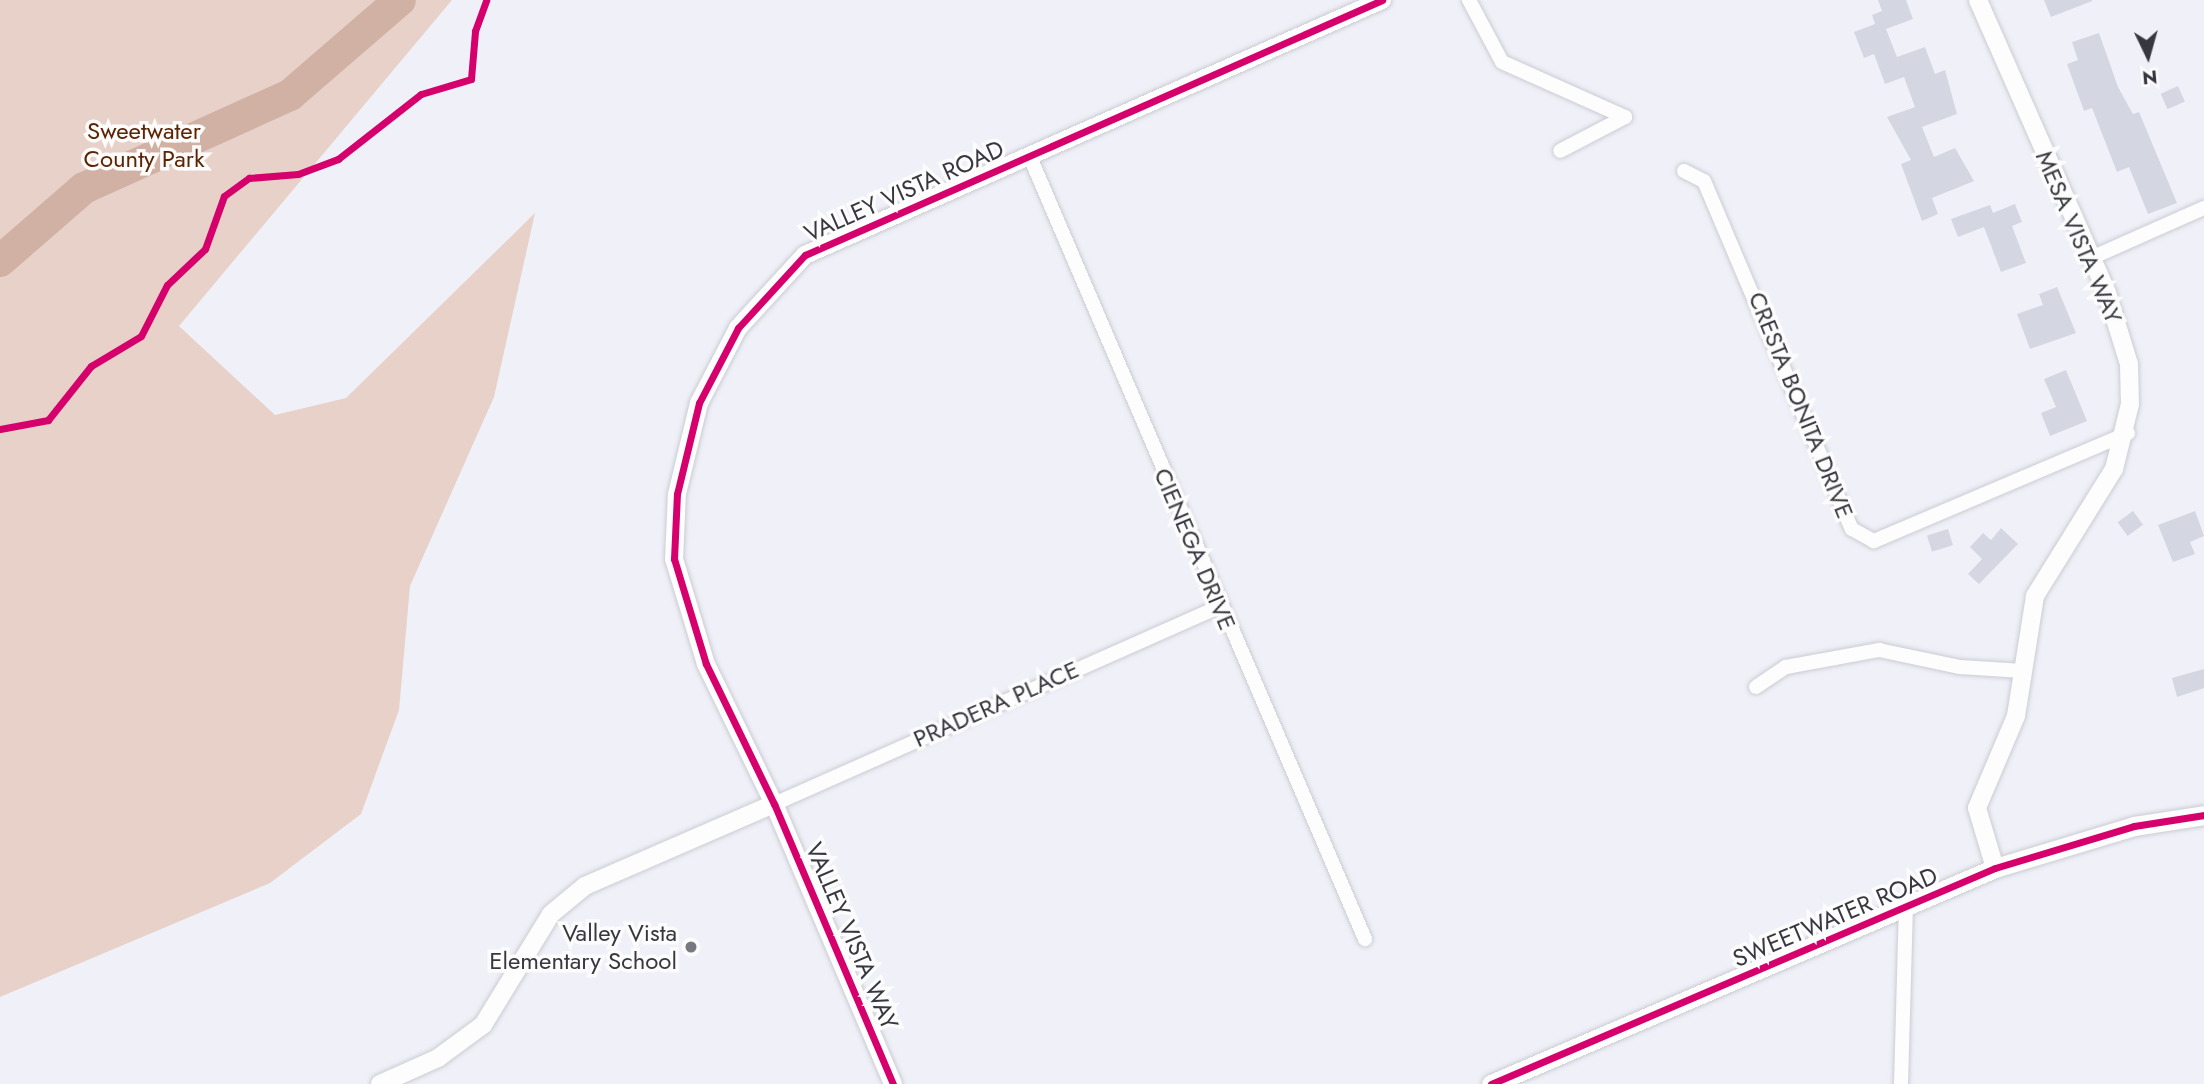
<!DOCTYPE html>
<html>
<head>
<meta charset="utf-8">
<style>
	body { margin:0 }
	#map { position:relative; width:2204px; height:1084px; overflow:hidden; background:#f0f1f8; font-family:Jost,sans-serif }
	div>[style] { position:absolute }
	.green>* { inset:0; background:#e7d1c9 }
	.river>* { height:32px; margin:-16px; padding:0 16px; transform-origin:16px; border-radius:16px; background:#d0b1a4 }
	.building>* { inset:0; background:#d4d6e1; transform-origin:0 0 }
	.roads { filter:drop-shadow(0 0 2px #cbccd3) drop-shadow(0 0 2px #cbccd3) }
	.minor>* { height:14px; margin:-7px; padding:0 7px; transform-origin:7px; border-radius:7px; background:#fdfdfe }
	.tertiary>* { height:18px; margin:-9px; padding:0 9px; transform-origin:9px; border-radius:9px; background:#fdfdfe }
	.secondary>* { height:19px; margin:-9.5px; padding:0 9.5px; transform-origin:9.5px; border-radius:9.5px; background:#fdfdfe }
	.cycleway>* { height:7px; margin:-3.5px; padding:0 3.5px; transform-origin:3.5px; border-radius:3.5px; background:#d6006c }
	.dots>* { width:19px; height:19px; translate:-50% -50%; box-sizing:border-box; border:4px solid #fcfcfc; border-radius:50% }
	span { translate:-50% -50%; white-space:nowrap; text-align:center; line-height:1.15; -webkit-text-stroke:7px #fcfcfc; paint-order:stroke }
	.park-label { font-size:24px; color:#5c2401 }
	.street-label { font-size:24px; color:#37383f }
	.poi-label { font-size:24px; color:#37383f }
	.right { translate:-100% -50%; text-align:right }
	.north { position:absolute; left:2113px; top:21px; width:70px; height:70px; -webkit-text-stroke:5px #fcfcfc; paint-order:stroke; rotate:175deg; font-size:19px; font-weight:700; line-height:28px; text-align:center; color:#37383f }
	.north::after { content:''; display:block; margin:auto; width:24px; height:32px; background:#37383f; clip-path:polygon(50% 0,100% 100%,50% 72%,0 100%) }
</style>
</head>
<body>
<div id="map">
	<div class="green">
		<i style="clip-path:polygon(0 0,452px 0,179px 326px,275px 415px,346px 398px,535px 213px,494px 397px,410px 586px,399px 710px,361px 814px,270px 883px,0 997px)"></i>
	</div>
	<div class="river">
		<i style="left:0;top:261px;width:111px;rotate:-41deg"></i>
		<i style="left:84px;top:188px;width:226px;rotate:-24.3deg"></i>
		<i style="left:290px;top:95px;width:145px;rotate:-40.8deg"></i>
	</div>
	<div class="building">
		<i style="clip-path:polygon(1878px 0,1906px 0,1913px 19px,1886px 29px,1897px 57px,1925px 47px,1935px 74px,1945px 70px,1957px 114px,1922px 127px,1934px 157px,1955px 148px,1974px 181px,1932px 198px,1938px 214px,1922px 221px,1901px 164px,1911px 160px,1887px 117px,1915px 107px,1904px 77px,1885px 84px,1874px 54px,1864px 58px,1854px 32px,1875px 24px,1872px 15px,1882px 11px)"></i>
		<i style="clip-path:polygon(2044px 0,2092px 0,2092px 1px,2051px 17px)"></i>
		<i style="clip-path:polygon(2099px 33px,2118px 87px,2133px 114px,2139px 112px,2177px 203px,2148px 214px,2129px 167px,2117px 172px,2092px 108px,2084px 111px,2067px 64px,2078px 60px,2072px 42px)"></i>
		<i style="left:2178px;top:86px;width:17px;height:19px;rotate:66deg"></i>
		<i style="clip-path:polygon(2015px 204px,2022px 222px,2012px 226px,2026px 263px,2001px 272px,1984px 227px,1958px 237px,1951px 219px,1990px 205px,1993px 213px)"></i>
		<i style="clip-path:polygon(2057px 287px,2076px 333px,2030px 349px,2017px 314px,2043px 305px,2039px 294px)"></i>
		<i style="clip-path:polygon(2066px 370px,2087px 421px,2050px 436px,2041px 413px,2056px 407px,2044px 379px)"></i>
		<i style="left:2133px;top:511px;width:17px;height:19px;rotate:54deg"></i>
		<i style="clip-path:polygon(2195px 511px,2204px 536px,2190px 542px,2195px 554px,2173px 562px,2158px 525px)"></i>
		<i style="clip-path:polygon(2001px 528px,2018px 544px,1979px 584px,1968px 574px,1982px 559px,1970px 547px,1983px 533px,1991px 540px)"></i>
		<i style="left:1948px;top:529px;width:17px;height:22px;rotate:73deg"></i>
		<i style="clip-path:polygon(2204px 669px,2204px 688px,2177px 697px,2172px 678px)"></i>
	</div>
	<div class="roads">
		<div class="minor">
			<i style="left:1469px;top:0;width:70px;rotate:62deg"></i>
			<i style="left:1502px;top:62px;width:135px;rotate:24.1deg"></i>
			<i style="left:1625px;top:117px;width:73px;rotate:152.4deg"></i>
			<i style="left:1030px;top:157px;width:851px;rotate:66.81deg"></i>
			<i style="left:1684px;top:171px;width:22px;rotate:27deg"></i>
			<i style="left:1704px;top:181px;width:378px;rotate:67deg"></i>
			<i style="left:1852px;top:529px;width:25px;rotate:29deg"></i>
			<i style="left:1874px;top:541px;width:276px;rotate:-23deg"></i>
			<i style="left:2091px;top:258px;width:124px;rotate:-23.9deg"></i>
			<i style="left:1756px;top:687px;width:36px;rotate:-34deg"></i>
			<i style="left:1786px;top:667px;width:95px;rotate:-10.4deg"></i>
			<i style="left:1879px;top:650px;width:83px;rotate:11.9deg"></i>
			<i style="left:1960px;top:667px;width:63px;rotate:3.6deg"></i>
			<i style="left:774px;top:804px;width:487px;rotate:-23.9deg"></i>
			<i style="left:1901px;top:1084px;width:176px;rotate:-88.4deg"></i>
		</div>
		<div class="tertiary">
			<i style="left:1978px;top:0;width:320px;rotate:66.2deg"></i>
			<i style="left:2107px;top:293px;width:74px;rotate:72.8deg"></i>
			<i style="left:2129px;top:364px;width:40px;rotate:88.6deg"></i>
			<i style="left:2130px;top:404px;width:67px;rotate:103.8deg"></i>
			<i style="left:2114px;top:469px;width:150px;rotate:121.9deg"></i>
			<i style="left:2035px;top:596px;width:121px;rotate:99deg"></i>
			<i style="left:2016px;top:716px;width:100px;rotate:113deg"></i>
			<i style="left:1977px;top:808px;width:63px;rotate:73.3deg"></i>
			<i style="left:380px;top:1084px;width:64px;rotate:-24.1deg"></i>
			<i style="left:438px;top:1058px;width:56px;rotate:-36.3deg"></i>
			<i style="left:483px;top:1025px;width:130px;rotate:-58.5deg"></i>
			<i style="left:551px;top:914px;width:44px;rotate:-39.5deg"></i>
			<i style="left:585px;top:886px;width:206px;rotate:-23.5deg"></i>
			<i style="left:893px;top:1084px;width:304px;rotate:-113deg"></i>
			<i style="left:774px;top:804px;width:156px;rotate:-115.9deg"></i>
			<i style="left:706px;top:664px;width:110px;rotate:-106.9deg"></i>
			<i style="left:674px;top:559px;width:65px;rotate:-87.4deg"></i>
			<i style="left:677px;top:494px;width:94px;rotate:-76.4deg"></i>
			<i style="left:699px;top:403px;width:85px;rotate:-62.5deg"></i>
			<i style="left:738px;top:328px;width:99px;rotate:-47.5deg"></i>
			<i style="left:805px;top:255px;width:631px;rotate:-23.84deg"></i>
		</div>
		<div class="secondary">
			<i style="left:1491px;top:1084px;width:548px;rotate:-23.2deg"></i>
			<i style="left:1995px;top:868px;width:145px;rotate:-16.8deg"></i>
			<i style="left:2134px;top:826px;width:71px;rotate:-8.9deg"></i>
		</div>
	</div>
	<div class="cycleway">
		<i style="left:0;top:429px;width:49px;rotate:-10.6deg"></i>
		<i style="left:48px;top:420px;width:69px;rotate:-51.5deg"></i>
		<i style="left:91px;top:366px;width:58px;rotate:-31deg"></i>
		<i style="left:141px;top:336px;width:57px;rotate:-63deg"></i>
		<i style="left:167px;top:285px;width:52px;rotate:-43.5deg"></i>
		<i style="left:205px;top:249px;width:56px;rotate:-70.3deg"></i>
		<i style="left:224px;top:196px;width:31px;rotate:-36deg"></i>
		<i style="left:249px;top:178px;width:49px;rotate:-4.7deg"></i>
		<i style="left:298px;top:174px;width:43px;rotate:-20.6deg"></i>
		<i style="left:338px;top:159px;width:105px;rotate:-38.1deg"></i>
		<i style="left:421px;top:94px;width:52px;rotate:-16.7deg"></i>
		<i style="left:471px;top:79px;width:48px;rotate:-85.2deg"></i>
		<i style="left:475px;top:31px;width:33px;rotate:-70deg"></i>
		<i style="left:893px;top:1084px;width:304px;rotate:-113deg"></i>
		<i style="left:774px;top:804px;width:156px;rotate:-115.9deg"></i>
		<i style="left:706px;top:664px;width:110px;rotate:-106.9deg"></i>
		<i style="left:674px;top:559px;width:65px;rotate:-87.4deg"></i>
		<i style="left:677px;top:494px;width:94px;rotate:-76.4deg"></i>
		<i style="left:699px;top:403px;width:85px;rotate:-62.5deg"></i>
		<i style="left:738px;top:328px;width:99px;rotate:-47.5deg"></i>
		<i style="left:805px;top:255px;width:631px;rotate:-23.84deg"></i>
		<i style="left:1491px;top:1084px;width:548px;rotate:-23.2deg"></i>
		<i style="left:1995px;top:868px;width:145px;rotate:-16.8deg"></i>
		<i style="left:2134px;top:826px;width:71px;rotate:-8.9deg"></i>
	</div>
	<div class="dots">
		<i style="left:691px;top:947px;background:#787980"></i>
	</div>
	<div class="park-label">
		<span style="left:144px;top:145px">Sweetwater<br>County Park</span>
	</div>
	<div class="street-label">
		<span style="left:904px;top:191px;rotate:-24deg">VALLEY VISTA ROAD</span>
		<span style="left:2079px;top:237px;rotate:67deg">MESA VISTA WAY</span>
		<span style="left:1801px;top:405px;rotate:68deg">CRESTA BONITA DRIVE</span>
		<span style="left:1195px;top:549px;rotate:67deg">CIENEGA DRIVE</span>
		<span style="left:996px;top:704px;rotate:-24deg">PRADERA PLACE</span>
		<span style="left:1835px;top:917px;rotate:-23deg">SWEETWATER ROAD</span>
		<span style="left:852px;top:936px;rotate:67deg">VALLEY VISTA WAY</span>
	</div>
	<div class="poi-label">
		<span class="right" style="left:677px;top:947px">Valley Vista<br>Elementary School</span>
	</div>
	<div class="north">N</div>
</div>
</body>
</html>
